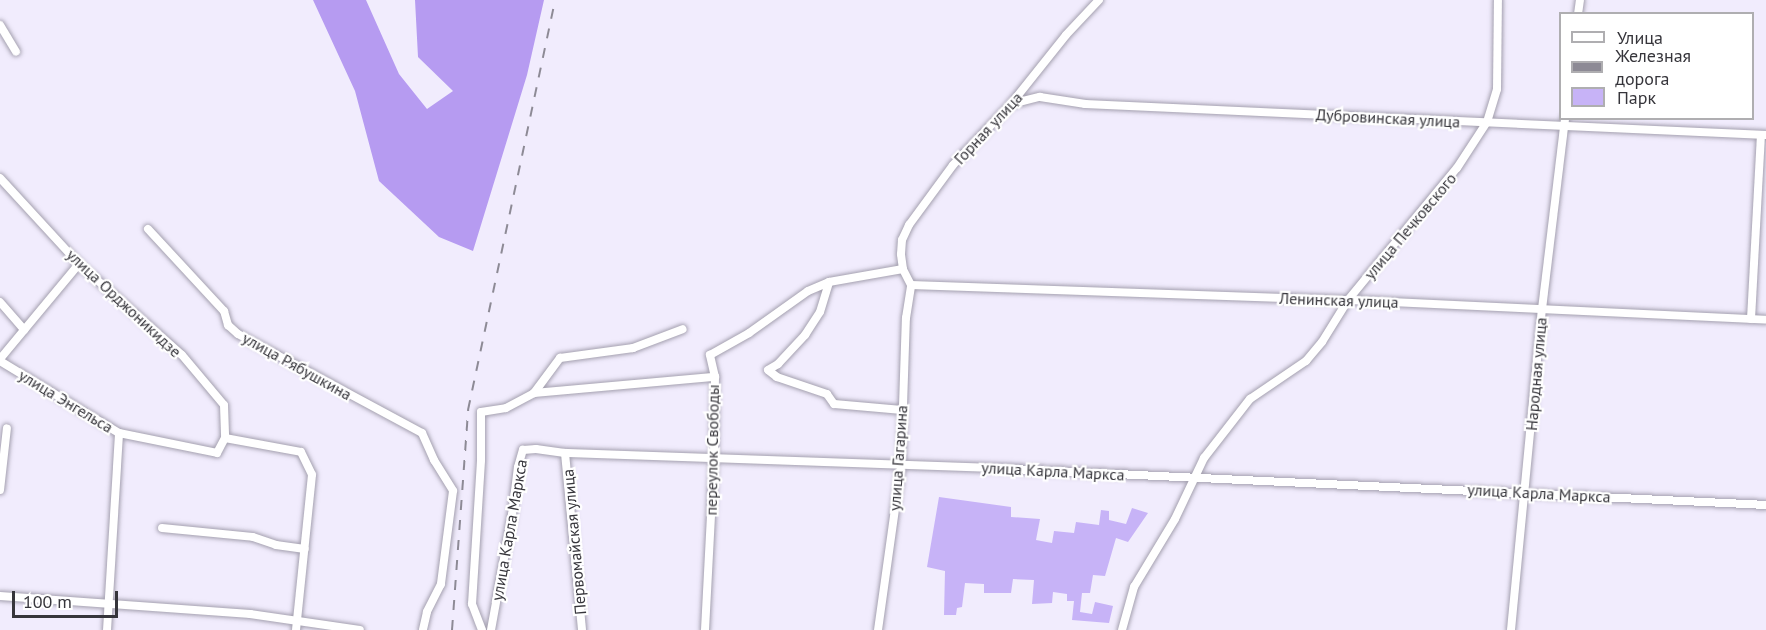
<!DOCTYPE html>
<html>
<head>
<meta charset="utf-8">
<style>
	body { margin:0 }
	#map { position:relative; width:1766px; height:630px; overflow:hidden; background:#f1ecfd; font-family:"PT Sans",sans-serif }
	div>[style] { position:absolute }
	.green>* { inset:0; background:#c7b3f7 }
	.forest>* { inset:0; background:#b69bf1 }
	.roads { filter:drop-shadow(0 0 2px #a4a0af) drop-shadow(0 0 2px #a4a0af) }
	.minor>* { height:8px; margin:-4px; padding:0 4px; transform-origin:4px; border-radius:4px; background:#fff }
	.rail>* { height:2px; margin-top:-1px; transform-origin:0; background:repeating-linear-gradient(90deg,#8d8a95 0 10px,transparent 0 20px) }
	span { translate:-50% -50%; white-space:nowrap; text-align:center; line-height:1.15; -webkit-text-stroke:4.5px #fff; paint-order:stroke }
	.street-label { font-size:16px; color:#36353b }
	.legend { position:absolute; left:1559px; top:12px; width:195px; height:108px; box-sizing:border-box; background:#fff; border:2px solid #afaeb1; margin:0; padding:8px 10px; list-style:none; font-size:18px; color:#36353b }
	.legend li { display:flex; align-items:center; gap:12px; height:30px }
	.legend b { width:30px; border:2px solid #afaeb1 }
	.scale { position:absolute; left:12px; top:591px; width:106px; height:27px; box-sizing:border-box; border:3px solid #36353b; border-top:0; padding-left:8px; font-size:18px; line-height:21px; white-space:nowrap; color:#36353b; -webkit-text-stroke:4px #fff; paint-order:stroke }
</style>
</head>
<body>
<div id="map">
	<div class="green">
		<i style="clip-path:polygon(939px 497px,1011px 507px,1011px 517px,1040px 519px,1036px 540px,1052px 543px,1054px 531px,1074px 533px,1076px 522px,1099px 525px,1101px 510px,1109px 511px,1109px 520px,1126px 524px,1132px 508px,1148px 513px,1128px 542px,1116px 538px,1105px 576px,1093px 575px,1090px 593px,1082px 593px,1080px 612px,1092px 614px,1095px 602px,1113px 606px,1109px 623px,1072px 620px,1074px 601px,1067px 601px,1067px 594px,1053px 592px,1052px 603px,1032px 604px,1034px 580px,1013px 579px,1011px 593px,984px 593px,984px 584px,965px 583px,962px 607px,957px 608px,956px 615px,944px 615px,945px 571px,927px 567px)"></i>
	</div>
	<div class="forest">
		<i style="clip-path:polygon(313px 0,366px 0,399px 74px,427px 109px,453px 91px,418px 57px,415px 0,544px 0,527px 75px,473px 251px,439px 237px,379px 181px,355px 91px)"></i>
	</div>
	<div class="roads">
		<div class="minor">
			<i style="left:1578px;top:14px;width:14px;rotate:-82deg"></i>
			<i style="left:0;top:25px;width:31px;rotate:59deg"></i>
			<i style="left:1011px;top:104px;width:30px;rotate:-14deg"></i>
			<i style="left:1040px;top:97px;width:46px;rotate:8.8deg"></i>
			<i style="left:1085px;top:104px;width:682px;rotate:2.61deg"></i>
			<i style="left:0;top:178px;width:117px;rotate:47.4deg"></i>
			<i style="left:79px;top:264px;width:137px;rotate:41.5deg"></i>
			<i style="left:182px;top:355px;width:65px;rotate:50deg"></i>
			<i style="left:224px;top:405px;width:33px;rotate:88deg"></i>
			<i style="left:148px;top:229px;width:112px;rotate:47.2deg"></i>
			<i style="left:224px;top:311px;width:15px;rotate:74deg"></i>
			<i style="left:228px;top:325px;width:13px;rotate:42deg"></i>
			<i style="left:238px;top:334px;width:209px;rotate:28.3deg"></i>
			<i style="left:422px;top:433px;width:30px;rotate:66deg"></i>
			<i style="left:434px;top:460px;width:36px;rotate:58deg"></i>
			<i style="left:453px;top:491px;width:94px;rotate:97.4deg"></i>
			<i style="left:441px;top:584px;width:31px;rotate:117deg"></i>
			<i style="left:427px;top:612px;width:18px;rotate:103deg"></i>
			<i style="left:911px;top:285px;width:437px;rotate:2deg"></i>
			<i style="left:1348px;top:300px;width:418px;rotate:2.7deg"></i>
			<i style="left:911px;top:285px;width:18px;rotate:-117deg"></i>
			<i style="left:903px;top:269px;width:15px;rotate:-98deg"></i>
			<i style="left:901px;top:254px;width:14px;rotate:-86deg"></i>
			<i style="left:902px;top:240px;width:17px;rotate:-65deg"></i>
			<i style="left:909px;top:225px;width:74px;rotate:-53.7deg"></i>
			<i style="left:953px;top:165px;width:84px;rotate:-46.4deg"></i>
			<i style="left:1011px;top:104px;width:88px;rotate:-51.4deg"></i>
			<i style="left:1066px;top:35px;width:48px;rotate:-46.7deg"></i>
			<i style="left:0;top:302px;width:37px;rotate:49deg"></i>
			<i style="left:1751px;top:319px;width:184px;rotate:-86.9deg"></i>
			<i style="left:0;top:359px;width:124px;rotate:-50.3deg"></i>
			<i style="left:0;top:361px;width:139px;rotate:31.2deg"></i>
			<i style="left:119px;top:433px;width:100px;rotate:11.5deg"></i>
			<i style="left:217px;top:453px;width:17px;rotate:-62deg"></i>
			<i style="left:225px;top:438px;width:77px;rotate:10.4deg"></i>
			<i style="left:301px;top:452px;width:25px;rotate:64deg"></i>
			<i style="left:312px;top:475px;width:156px;rotate:95.9deg"></i>
			<i style="left:534px;top:393px;width:182px;rotate:-5.1deg"></i>
			<i style="left:902px;top:410px;width:68px;rotate:-175deg"></i>
			<i style="left:834px;top:404px;width:12px;rotate:-125deg"></i>
			<i style="left:827px;top:394px;width:53px;rotate:-161.2deg"></i>
			<i style="left:777px;top:377px;width:11px;rotate:-142deg"></i>
			<i style="left:768px;top:370px;width:12px;rotate:-31deg"></i>
			<i style="left:778px;top:364px;width:40px;rotate:-47deg"></i>
			<i style="left:805px;top:335px;width:27px;rotate:-57deg"></i>
			<i style="left:820px;top:312px;width:31px;rotate:-73deg"></i>
			<i style="left:829px;top:282px;width:75px;rotate:-10deg"></i>
			<i style="left:565px;top:453px;width:178px;rotate:84.5deg"></i>
			<i style="left:0;top:490px;width:62px;rotate:-83.6deg"></i>
			<i style="left:162px;top:528px;width:91px;rotate:5.6deg"></i>
			<i style="left:253px;top:537px;width:24px;rotate:19deg"></i>
			<i style="left:276px;top:545px;width:29px;rotate:8deg"></i>
			<i style="left:0;top:596px;width:251px;rotate:4.1deg"></i>
			<i style="left:250px;top:614px;width:111px;rotate:8.3deg"></i>
			<i style="left:107px;top:630px;width:197px;rotate:-86.5deg"></i>
			<i style="left:482px;top:630px;width:28px;rotate:-111deg"></i>
			<i style="left:472px;top:604px;width:144px;rotate:-86.4deg"></i>
			<i style="left:481px;top:460px;width:48px;rotate:-90deg"></i>
			<i style="left:481px;top:412px;width:25px;rotate:-9deg"></i>
			<i style="left:506px;top:408px;width:32px;rotate:-28deg"></i>
			<i style="left:534px;top:393px;width:44px;rotate:-53.4deg"></i>
			<i style="left:560px;top:358px;width:74px;rotate:-7.8deg"></i>
			<i style="left:633px;top:348px;width:53px;rotate:-20.8deg"></i>
			<i style="left:491px;top:630px;width:117px;rotate:-79.7deg"></i>
			<i style="left:512px;top:515px;width:48px;rotate:-82.9deg"></i>
			<i style="left:518px;top:467px;width:18px;rotate:-74deg"></i>
			<i style="left:523px;top:450px;width:13px;rotate:-4deg"></i>
			<i style="left:536px;top:449px;width:29px;rotate:8deg"></i>
			<i style="left:565px;top:453px;width:447px;rotate:2deg"></i>
			<i style="left:1012px;top:469px;width:755px;rotate:2.73deg"></i>
			<i style="left:705px;top:630px;width:173px;rotate:-87deg"></i>
			<i style="left:714px;top:457px;width:80px;rotate:-89.3deg"></i>
			<i style="left:715px;top:377px;width:23px;rotate:-103deg"></i>
			<i style="left:710px;top:355px;width:45px;rotate:-29.4deg"></i>
			<i style="left:749px;top:333px;width:72px;rotate:-35.4deg"></i>
			<i style="left:808px;top:291px;width:23px;rotate:-23deg"></i>
			<i style="left:878px;top:630px;width:166px;rotate:-82deg"></i>
			<i style="left:901px;top:466px;width:148px;rotate:-88.1deg"></i>
			<i style="left:906px;top:318px;width:33px;rotate:-81deg"></i>
			<i style="left:1122px;top:630px;width:45px;rotate:-74.4deg"></i>
			<i style="left:1134px;top:587px;width:79px;rotate:-58.9deg"></i>
			<i style="left:1175px;top:519px;width:68px;rotate:-64.6deg"></i>
			<i style="left:1204px;top:458px;width:75px;rotate:-52.1deg"></i>
			<i style="left:1250px;top:399px;width:68px;rotate:-34.2deg"></i>
			<i style="left:1306px;top:361px;width:25px;rotate:-50deg"></i>
			<i style="left:1322px;top:342px;width:49px;rotate:-58.2deg"></i>
			<i style="left:1348px;top:300px;width:171px;rotate:-50.5deg"></i>
			<i style="left:1457px;top:168px;width:55px;rotate:-56.9deg"></i>
			<i style="left:1487px;top:122px;width:34px;rotate:-73deg"></i>
			<i style="left:1497px;top:89px;width:89px;rotate:-89.4deg"></i>
			<i style="left:1511px;top:630px;width:322px;rotate:-84.5deg"></i>
			<i style="left:1542px;top:309px;width:192px;rotate:-83.1deg"></i>
		</div>
	</div>
	<div class="rail">
		<i style="left:452px;top:630px;width:221px;rotate:-85.8deg"></i>
		<i style="left:468px;top:410px;width:419px;rotate:-78deg"></i>
	</div>
	<div class="street-label">
		<span style="left:1388px;top:118px;rotate:3deg">Дубровинская улица</span>
		<span style="left:988px;top:128px;rotate:-47deg">Горная улица</span>
		<span style="left:1410px;top:226px;rotate:-50deg">улица Печковского</span>
		<span style="left:1339px;top:300px;rotate:2deg">Ленинская улица</span>
		<span style="left:124px;top:303px;rotate:43deg">улица Орджоникидзе</span>
		<span style="left:297px;top:366px;rotate:29deg">улица Рябушкина</span>
		<span style="left:1536px;top:374px;rotate:-85deg">Народная улица</span>
		<span style="left:66px;top:401px;rotate:31deg">улица Энгельса</span>
		<span style="left:712px;top:450px;rotate:-89deg">переулок Свободы</span>
		<span style="left:898px;top:458px;rotate:-86deg">улица Гагарина</span>
		<span style="left:1053px;top:471px;rotate:3deg">улица Карла Маркса</span>
		<span style="left:1539px;top:493px;rotate:3deg">улица Карла Маркса</span>
		<span style="left:509px;top:530px;rotate:-80deg">улица Карла Маркса</span>
		<span style="left:574px;top:542px;rotate:-95deg">Первомайская улица</span>
	</div>
	<ul class="legend">
	<li><b style="height:8px;background:#fff"></b>Улица</li>
	<li><b style="height:8px;background:#8d8a95"></b>Железная дорога</li>
	<li><b style="height:16px;background:#c7b3f7"></b>Парк</li>
	</ul>
	<div class="scale">100 m</div>
</div>
</body>
</html>
